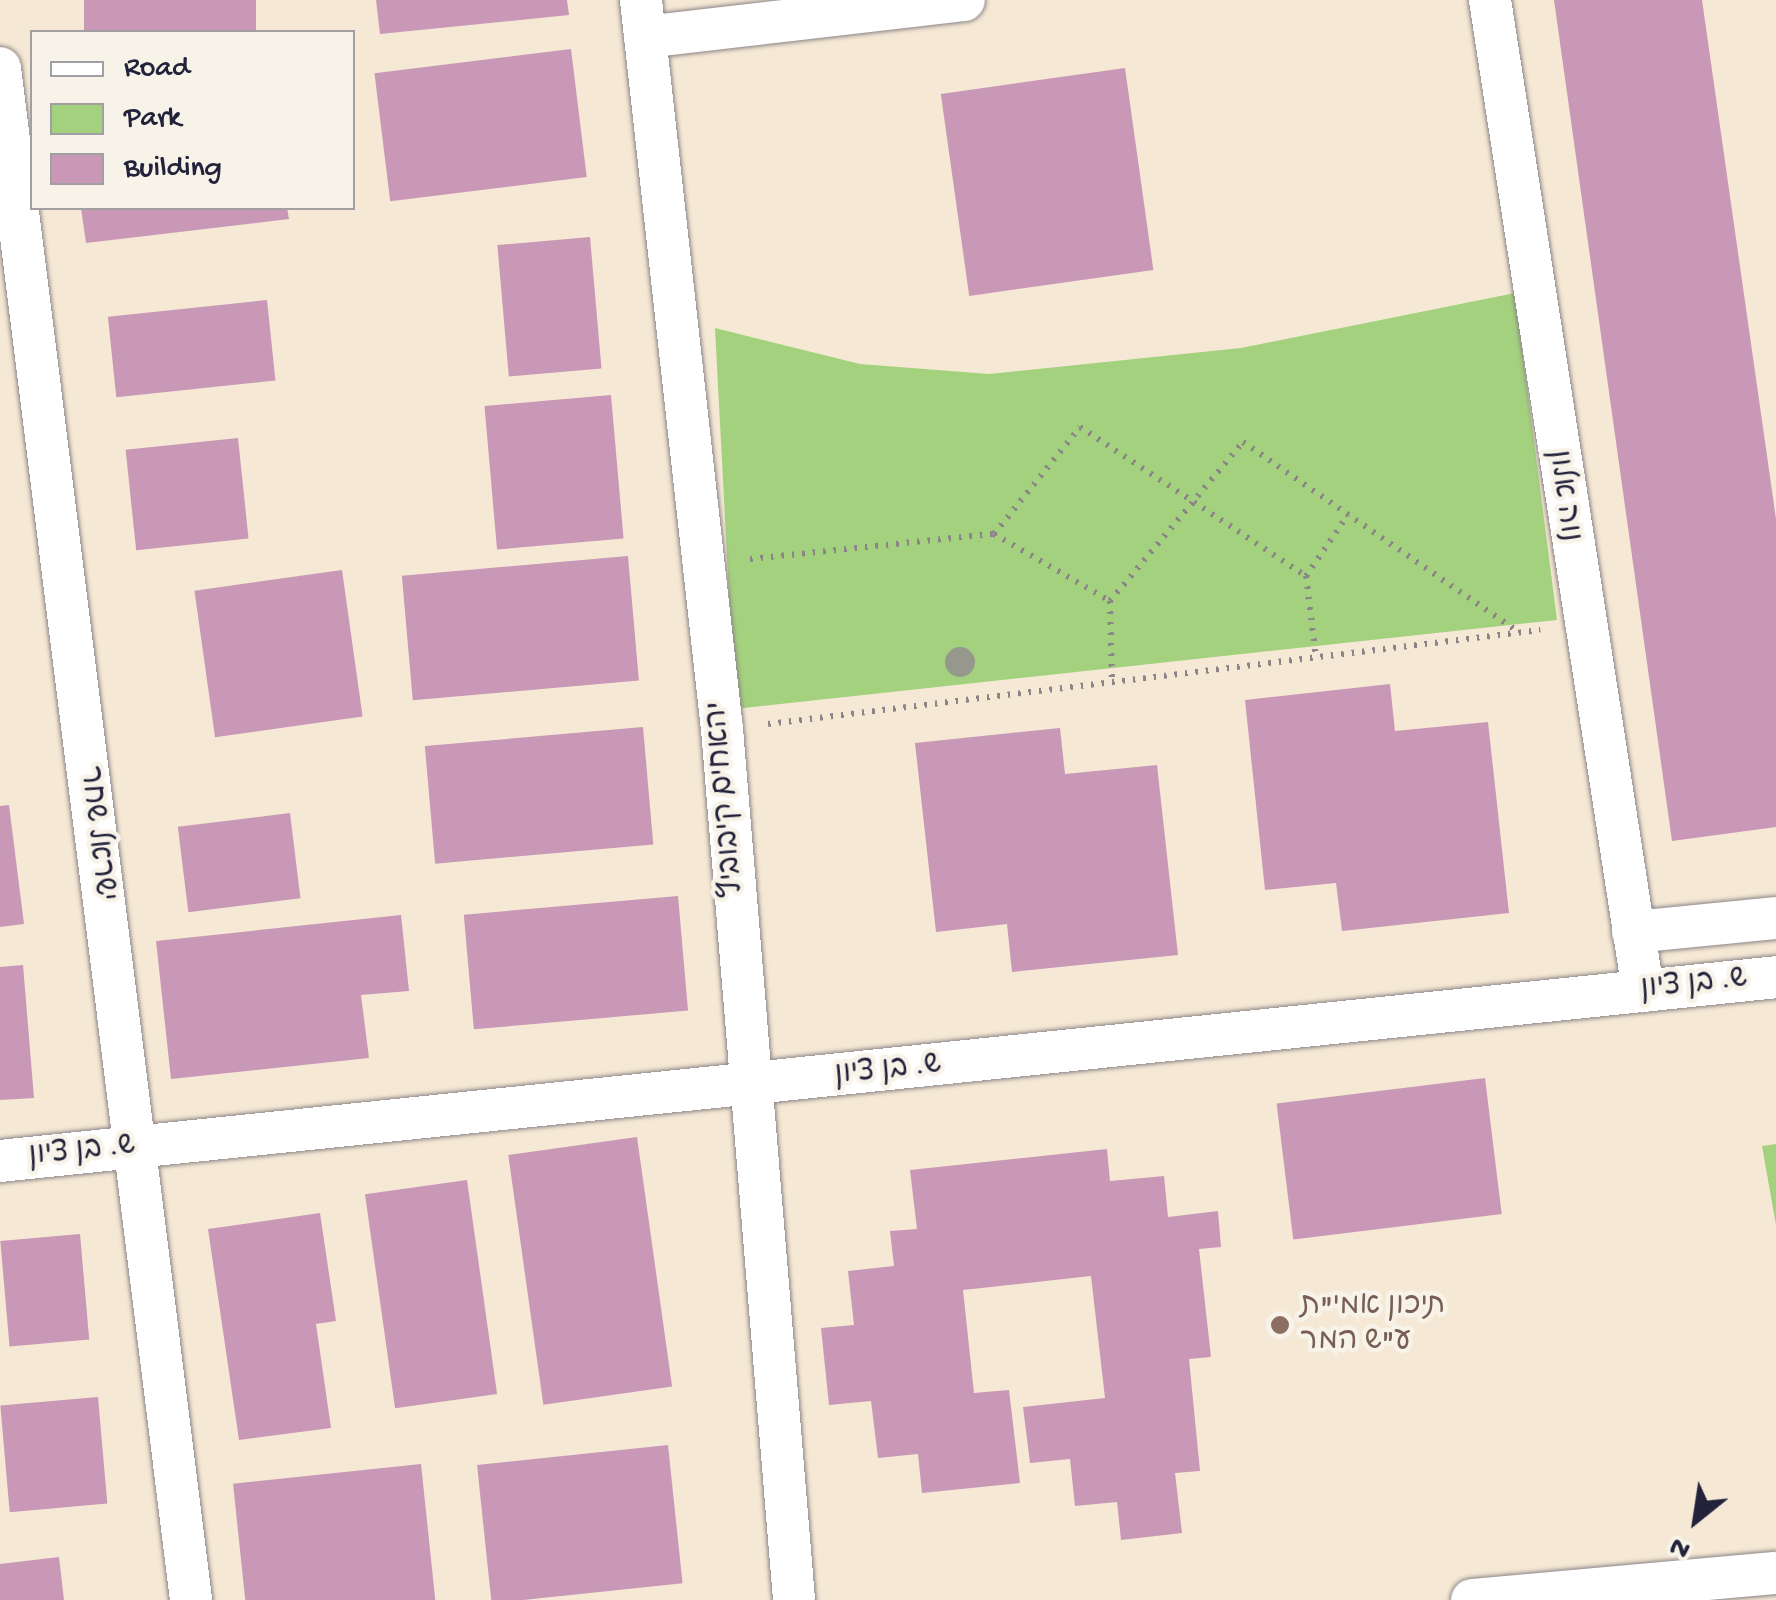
<!DOCTYPE html>
<html>
<head>
<meta charset="utf-8">
<style>
	body { margin:0 }
	#map { position:relative; width:1776px; height:1600px; overflow:hidden; background:#f5e8d4; font-family:"Gochi Hand","Playpen Sans Hebrew",sans-serif }
	div>[style] { position:absolute }
	.green>* { inset:0; background:#a4d17e }
	.building>* { inset:0; background:#c998b6; transform-origin:0 0 }
	.path>* { height:6px; margin-top:-3px; transform-origin:0; background:repeating-linear-gradient(90deg,#8c8588 0 2.5px,transparent 0 10.5px) }
	.roads { filter:drop-shadow(0 0 2px #8c8588) drop-shadow(0 0 2px #8c8588) }
	.street>* { height:42px; margin:-21px; padding:0 21px; transform-origin:21px; border-radius:21px; background:#fff }
	.trees>* { width:30px; height:30px; margin:-15px; border-radius:50%; background:#96988b }
	.dots>* { width:28px; height:28px; translate:-50% -50%; box-sizing:border-box; border:5px solid #f7f3e8; border-radius:50% }
	span { translate:-50% -50%; white-space:nowrap; text-align:center; line-height:1.15; -webkit-text-stroke:9px #f7f3e8; paint-order:stroke }
	.street-label { font-size:30px; color:#22223b }
	.education-label { font-size:30px; color:#785e54 }
	.left { translate:0 -50%; text-align:left }
	.legend { position:absolute; left:30px; top:30px; width:325px; height:180px; box-sizing:border-box; background:#f7f3e8; border:2px solid #a29fa3; margin:0; padding:12px 18px; list-style:none; font-size:30px; color:#22223b }
	.legend li { display:flex; align-items:center; gap:20px; height:50px }
	.legend b { width:50px; border:2px solid #a29fa3 }
	.north { position:absolute; left:1646px; top:1470px; width:100px; height:100px; -webkit-text-stroke:8px #f7f3e8; paint-order:stroke; rotate:210deg; font-size:28px; font-weight:700; line-height:40px; text-align:center; color:#22223b }
	.north::after { content:''; display:block; margin:auto; width:35px; height:45px; background:#22223b; clip-path:polygon(50% 0,100% 100%,50% 72%,0 100%) }
</style>
</head>
<body>
<div id="map">
	<div class="green">
		<i style="clip-path:polygon(1515px 293px,1557px 620px,735px 709px,715px 328px,860px 364px,989px 374px,1241px 348px)"></i>
		<i style="clip-path:polygon(1776px 1144px,1776px 1225px,1762px 1146px)"></i>
	</div>
	<div class="building">
		<i style="left:84px;top:0;width:172px;height:32px"></i>
		<i style="clip-path:polygon(376px 0,567px 0,569px 15px,380px 34px)"></i>
		<i style="clip-path:polygon(1554px 0,1702px 0,1776px 519px,1776px 827px,1672px 841px)"></i>
		<i style="left:571px;top:49px;width:129px;height:198px;rotate:83deg"></i>
		<i style="left:1125px;top:68px;width:204px;height:186px;rotate:82deg"></i>
		<i style="clip-path:polygon(81px 208px,287px 208px,289px 219px,86px 243px)"></i>
		<i style="left:590px;top:237px;width:132px;height:93px;rotate:85deg"></i>
		<i style="left:267px;top:300px;width:81px;height:160px;rotate:84deg"></i>
		<i style="left:611px;top:395px;width:144px;height:127px;rotate:85deg"></i>
		<i style="left:238px;top:438px;width:101px;height:113px;rotate:84deg"></i>
		<i style="left:628px;top:556px;width:125px;height:227px;rotate:85deg"></i>
		<i style="left:342px;top:570px;width:148px;height:149px;rotate:82deg"></i>
		<i style="clip-path:polygon(1390px 684px,1395px 731px,1488px 722px,1509px 913px,1342px 931px,1336px 883px,1265px 890px,1245px 700px)"></i>
		<i style="left:643px;top:727px;width:118px;height:219px;rotate:85deg"></i>
		<i style="clip-path:polygon(1060px 728px,1065px 774px,1157px 765px,1178px 955px,1012px 972px,1007px 924px,936px 932px,915px 743px)"></i>
		<i style="clip-path:polygon(9px 805px,24px 924px,0 927px,0 806px)"></i>
		<i style="left:290px;top:813px;width:86px;height:113px;rotate:83deg"></i>
		<i style="left:678px;top:896px;width:115px;height:215px;rotate:85deg"></i>
		<i style="clip-path:polygon(401px 915px,409px 991px,361px 995px,369px 1058px,171px 1079px,156px 941px)"></i>
		<i style="clip-path:polygon(23px 965px,34px 1098px,0 1100px,0 967px)"></i>
		<i style="left:1485px;top:1078px;width:137px;height:210px;rotate:83deg"></i>
		<i style="left:637px;top:1137px;width:252px;height:130px;rotate:82deg"></i>
		<i style="clip-path:polygon(1107px 1149px,1110px 1181px,1164px 1176px,1168px 1217px,1218px 1211px,1221px 1247px,1199px 1249px,1211px 1357px,1189px 1359px,1200px 1471px,1175px 1473px,1182px 1533px,1121px 1540px,1117px 1502px,1075px 1506px,1070px 1459px,1030px 1463px,1023px 1407px,1105px 1398px,1091px 1276px,963px 1290px,974px 1393px,1009px 1390px,1020px 1483px,922px 1493px,918px 1454px,878px 1458px,871px 1401px,829px 1405px,821px 1328px,854px 1325px,848px 1271px,894px 1266px,890px 1231px,917px 1229px,910px 1170px)"></i>
		<i style="left:467px;top:1180px;width:216px;height:103px;rotate:82deg"></i>
		<i style="clip-path:polygon(320px 1213px,336px 1321px,316px 1324px,331px 1428px,239px 1440px,208px 1229px)"></i>
		<i style="left:80px;top:1234px;width:106px;height:80px;rotate:85deg"></i>
		<i style="left:98px;top:1397px;width:107px;height:98px;rotate:85deg"></i>
		<i style="left:668px;top:1445px;width:139px;height:192px;rotate:84deg"></i>
		<i style="left:421px;top:1464px;width:137px;height:189px;rotate:84deg"></i>
		<i style="clip-path:polygon(59px 1557px,64px 1600px,0 1600px,0 1564px)"></i>
	</div>
	<div class="path">
		<i style="left:994px;top:534px;width:134px;rotate:30deg"></i>
		<i style="left:1110px;top:601px;width:207px;rotate:-50.1deg"></i>
		<i style="left:1243px;top:442px;width:333px;rotate:34.6deg"></i>
		<i style="left:750px;top:559px;width:245px;rotate:-5.9deg"></i>
		<i style="left:994px;top:534px;width:137px;rotate:-51.2deg"></i>
		<i style="left:1080px;top:427px;width:271px;rotate:33.4deg"></i>
		<i style="left:1306px;top:576px;width:82px;rotate:83deg"></i>
		<i style="left:1306px;top:576px;width:74px;rotate:-55.5deg"></i>
		<i style="left:1110px;top:601px;width:81px;rotate:88.6deg"></i>
		<i style="left:768px;top:724px;width:778px;rotate:-6.94deg"></i>
	</div>
	<div class="roads">
		<div class="street">
			<i style="left:641px;top:0;width:733px;rotate:83.66deg"></i>
			<i style="left:722px;top:729px;width:874px;rotate:85.27deg"></i>
			<i style="left:1490px;top:0;width:1003px;rotate:81.22deg"></i>
			<i style="left:645px;top:37px;width:321px;rotate:-6.6deg"></i>
			<i style="left:0;top:68px;width:1544px;rotate:82.89deg"></i>
			<i style="left:1633px;top:932px;width:144px;rotate:-5.6deg"></i>
			<i style="left:0;top:1161px;width:1786px;rotate:-5.91deg"></i>
			<i style="left:1472px;top:1600px;width:305px;rotate:-5.1deg"></i>
		</div>
	</div>
	<div class="trees">
		<i style="left:960px;top:662px"></i>
	</div>
	<div class="dots">
		<i style="left:1280px;top:1325px;background:#8d6e63"></i>
	</div>
	<div class="street-label">
		<span style="left:1562px;top:496px;rotate:82deg">נוה אלון</span>
		<span style="left:727px;top:799px;rotate:-95deg">האחים קיבוביץ'</span>
		<span style="left:95px;top:834px;rotate:83deg">ישראל שחר</span>
		<span style="left:1694px;top:986px;rotate:-6deg">ש. בן ציון</span>
		<span style="left:888px;top:1072px;rotate:-6deg">ש. בן ציון</span>
		<span style="left:82px;top:1153px;rotate:-6deg">ש. בן ציון</span>
	</div>
	<div class="education-label">
		<span class="left" style="left:1300px;top:1325px">תיכון אמי"ת<br>ע"ש המר</span>
	</div>
	<ul class="legend">
	<li><b style="height:12px;background:#fff"></b>Road</li>
	<li><b style="height:28px;background:#a4d17e"></b>Park</li>
	<li><b style="height:28px;background:#c998b6"></b>Building</li>
	</ul>
	<div class="north">N</div>
</div>
</body>
</html>
